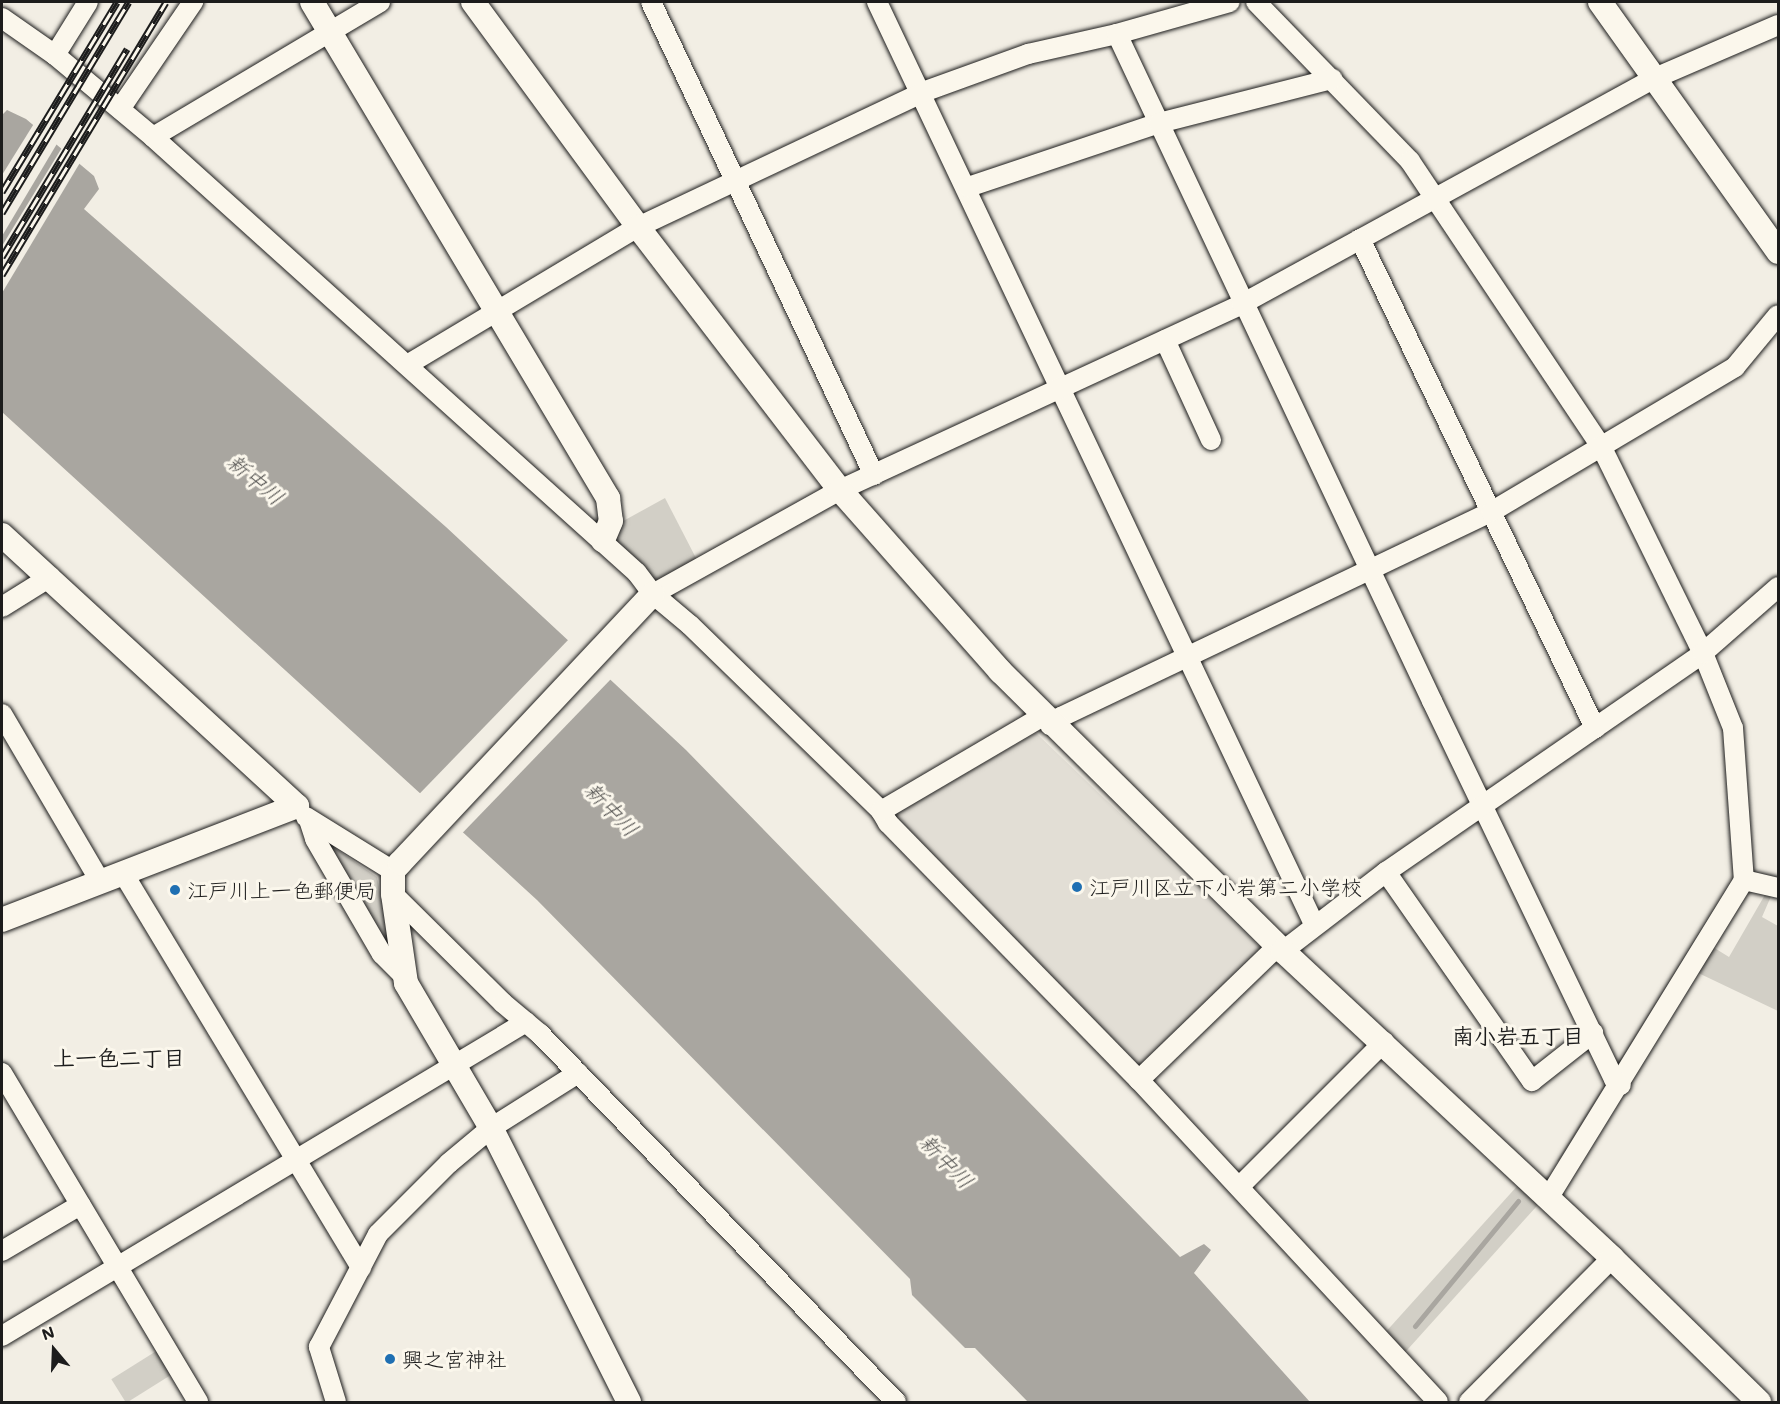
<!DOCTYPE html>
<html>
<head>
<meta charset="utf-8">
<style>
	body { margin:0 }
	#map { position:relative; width:1780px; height:1404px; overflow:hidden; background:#f2eee4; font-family:Mali,"Klee One",sans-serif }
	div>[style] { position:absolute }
	.built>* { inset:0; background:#e2ded5 }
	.green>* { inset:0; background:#d2cfc6; transform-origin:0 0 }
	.water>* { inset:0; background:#a9a6a0 }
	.pier>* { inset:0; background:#f2eee4; transform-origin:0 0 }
	.stream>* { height:5px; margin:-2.5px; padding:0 2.5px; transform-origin:2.5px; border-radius:2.5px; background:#a9a6a0 }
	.roads { filter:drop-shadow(0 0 2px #1c1c1c) drop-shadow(0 0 2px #1c1c1c) }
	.minor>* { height:20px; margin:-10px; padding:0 10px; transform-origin:10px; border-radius:10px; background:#fbf7ec }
	.tertiary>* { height:24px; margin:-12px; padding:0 12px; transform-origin:12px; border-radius:12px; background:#fbf7ec }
	.rail>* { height:7px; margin-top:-3.5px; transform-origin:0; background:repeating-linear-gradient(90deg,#fbf7ec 0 14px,#1c1c1c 0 28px); box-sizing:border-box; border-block:2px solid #1c1c1c }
	.dots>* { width:16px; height:16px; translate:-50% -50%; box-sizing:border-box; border:3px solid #fbf7ec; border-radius:50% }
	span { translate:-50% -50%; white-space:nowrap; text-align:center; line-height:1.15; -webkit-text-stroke:6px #fbf7ec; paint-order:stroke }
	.poi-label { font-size:21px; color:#1c1c1c }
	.left { translate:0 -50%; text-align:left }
	.water-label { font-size:22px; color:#545351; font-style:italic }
	.neighbourhood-label { font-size:22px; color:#1c1c1c; font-weight:700 }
	.frame { position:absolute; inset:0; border:3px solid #1c1c1c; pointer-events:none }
	.north { position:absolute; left:24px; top:1320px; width:60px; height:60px; -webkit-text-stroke:4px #fbf7ec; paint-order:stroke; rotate:341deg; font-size:16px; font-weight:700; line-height:24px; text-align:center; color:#1c1c1c }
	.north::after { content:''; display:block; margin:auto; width:21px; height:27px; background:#1c1c1c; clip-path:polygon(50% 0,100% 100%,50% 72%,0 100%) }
</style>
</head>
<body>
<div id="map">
	<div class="built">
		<i style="clip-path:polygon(1036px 733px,1265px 952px,1143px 1071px,892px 816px)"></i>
	</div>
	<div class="green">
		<i style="clip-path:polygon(665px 498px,698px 562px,647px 584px,612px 544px,616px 525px)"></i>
		<i style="clip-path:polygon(326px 842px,377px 877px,391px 949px)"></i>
		<i style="clip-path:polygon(1733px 878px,1740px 881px,1562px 1163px,1557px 1161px)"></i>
		<i style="clip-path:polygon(1766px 893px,1772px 894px,1762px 917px,1778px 926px,1778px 1011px,1692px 970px,1708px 944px,1729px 957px)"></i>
		<i style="left:1519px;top:1184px;width:28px;height:207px;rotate:42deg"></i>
		<i style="left:158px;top:1350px;width:28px;height:55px;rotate:58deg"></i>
	</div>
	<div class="water">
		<i style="clip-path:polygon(7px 110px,26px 119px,94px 176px,99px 189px,84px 209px,446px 527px,686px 750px,1180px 1257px,1204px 1244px,1211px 1250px,1194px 1273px,1310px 1402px,1028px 1402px,975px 1348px,965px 1348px,912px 1295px,910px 1279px,537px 900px,2px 412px,2px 115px)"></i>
	</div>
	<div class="pier">
		<i style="clip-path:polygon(35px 122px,58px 142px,2px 236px,2px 175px)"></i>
		<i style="clip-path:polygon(63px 146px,81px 161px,2px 293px,2px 246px)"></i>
		<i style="left:570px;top:638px;width:58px;height:217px;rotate:44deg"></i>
	</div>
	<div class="stream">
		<i style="left:1415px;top:1326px;width:162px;rotate:-50.5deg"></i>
	</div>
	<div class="roads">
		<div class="minor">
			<i style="left:651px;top:2px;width:523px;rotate:64.76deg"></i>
			<i style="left:877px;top:2px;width:1020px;rotate:64.64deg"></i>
			<i style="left:1256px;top:2px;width:221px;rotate:45.9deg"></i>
			<i style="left:1410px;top:161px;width:343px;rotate:56.2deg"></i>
			<i style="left:1601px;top:446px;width:231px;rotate:63.8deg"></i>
			<i style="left:1703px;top:653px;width:81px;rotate:68.2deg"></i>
			<i style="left:1733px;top:728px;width:152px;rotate:85.9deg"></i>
			<i style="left:1744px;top:880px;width:374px;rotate:121.6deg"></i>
			<i style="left:2px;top:18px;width:65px;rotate:34.9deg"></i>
			<i style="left:55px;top:55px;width:128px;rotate:39.9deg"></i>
			<i style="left:153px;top:137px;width:264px;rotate:-30.7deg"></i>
			<i style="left:1117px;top:34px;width:738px;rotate:64.72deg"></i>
			<i style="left:1432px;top:701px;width:420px;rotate:64.3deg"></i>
			<i style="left:1614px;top:1079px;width:9px;rotate:41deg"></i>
			<i style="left:55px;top:55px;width:62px;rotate:-58.1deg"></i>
			<i style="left:120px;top:109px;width:130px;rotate:-55.7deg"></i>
			<i style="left:153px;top:137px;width:651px;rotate:42.01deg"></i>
			<i style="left:637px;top:573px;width:26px;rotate:53deg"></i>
			<i style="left:653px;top:594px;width:48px;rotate:40deg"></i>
			<i style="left:690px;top:625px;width:267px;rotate:44.2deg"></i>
			<i style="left:881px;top:811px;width:14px;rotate:60deg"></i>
			<i style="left:888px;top:823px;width:359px;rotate:45.7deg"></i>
			<i style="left:1139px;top:1080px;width:193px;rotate:-44deg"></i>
			<i style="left:968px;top:187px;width:201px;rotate:-18.5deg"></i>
			<i style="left:1159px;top:123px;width:179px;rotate:-14.3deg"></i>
			<i style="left:1360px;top:239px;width:543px;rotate:64.33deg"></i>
			<i style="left:1165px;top:340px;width:110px;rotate:65.3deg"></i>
			<i style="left:407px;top:365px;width:269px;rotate:-30.9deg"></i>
			<i style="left:638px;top:227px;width:315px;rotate:-25.3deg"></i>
			<i style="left:923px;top:92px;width:112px;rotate:-19.9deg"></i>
			<i style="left:1028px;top:54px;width:91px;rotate:-12.7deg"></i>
			<i style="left:1117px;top:34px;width:117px;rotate:-15.8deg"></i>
			<i style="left:653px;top:594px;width:214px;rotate:-29.1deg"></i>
			<i style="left:840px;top:490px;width:443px;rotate:-24.8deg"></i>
			<i style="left:1242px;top:304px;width:471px;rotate:-28.7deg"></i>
			<i style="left:1655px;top:78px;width:134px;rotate:-23.3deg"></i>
			<i style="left:2px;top:607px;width:57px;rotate:-32deg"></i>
			<i style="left:2px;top:714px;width:194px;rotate:59.6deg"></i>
			<i style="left:1050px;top:725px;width:14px;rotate:-36deg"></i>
			<i style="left:1061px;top:717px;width:476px;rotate:-25.5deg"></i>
			<i style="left:1491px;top:512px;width:284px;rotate:-30.7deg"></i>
			<i style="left:1735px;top:367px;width:67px;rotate:-50.4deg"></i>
			<i style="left:881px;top:811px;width:186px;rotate:-30.4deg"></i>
			<i style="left:306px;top:817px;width:102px;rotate:31.8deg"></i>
			<i style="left:309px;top:820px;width:20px;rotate:72deg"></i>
			<i style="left:315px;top:839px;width:133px;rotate:59.8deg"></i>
			<i style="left:382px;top:954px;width:30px;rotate:45deg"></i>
			<i style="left:1386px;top:872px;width:255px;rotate:55.1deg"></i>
			<i style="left:1532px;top:1081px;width:78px;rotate:-38.2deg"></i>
			<i style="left:123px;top:873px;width:461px;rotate:58.9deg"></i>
			<i style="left:1744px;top:880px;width:35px;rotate:13deg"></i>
			<i style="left:393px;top:894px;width:155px;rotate:44.7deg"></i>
			<i style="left:503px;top:1003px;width:48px;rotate:40deg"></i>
			<i style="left:540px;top:1034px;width:512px;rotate:45.95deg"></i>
			<i style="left:1283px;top:951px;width:130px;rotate:-37.5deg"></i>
			<i style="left:1386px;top:872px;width:385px;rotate:-34.6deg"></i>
			<i style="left:1703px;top:653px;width:100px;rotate:-41.3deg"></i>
			<i style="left:2px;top:1073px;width:383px;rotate:59.2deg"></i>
			<i style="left:1139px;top:1080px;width:439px;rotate:47.1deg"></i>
			<i style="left:1240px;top:1186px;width:204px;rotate:-45deg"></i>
			<i style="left:2px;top:1251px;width:91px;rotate:-30.5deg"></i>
			<i style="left:2px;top:1336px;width:611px;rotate:-30.93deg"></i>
			<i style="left:336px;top:1402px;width:58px;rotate:-107.2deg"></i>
			<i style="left:319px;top:1347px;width:127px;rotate:-62.4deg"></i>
			<i style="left:378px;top:1234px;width:100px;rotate:-45deg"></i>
			<i style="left:449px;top:1163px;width:55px;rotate:-39.8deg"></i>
			<i style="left:491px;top:1128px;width:103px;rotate:-32.3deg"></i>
			<i style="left:1469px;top:1402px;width:203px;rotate:-45.2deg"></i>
		</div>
		<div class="tertiary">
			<i style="left:312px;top:2px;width:578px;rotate:59.17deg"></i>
			<i style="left:608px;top:498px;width:23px;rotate:83deg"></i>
			<i style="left:611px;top:521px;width:21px;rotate:113deg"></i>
			<i style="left:473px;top:2px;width:279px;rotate:53.7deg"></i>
			<i style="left:638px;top:227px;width:332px;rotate:52.5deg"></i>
			<i style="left:840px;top:490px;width:242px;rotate:48.5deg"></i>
			<i style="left:1000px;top:671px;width:398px;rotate:44.7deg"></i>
			<i style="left:1283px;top:951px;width:450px;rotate:43deg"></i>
			<i style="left:1612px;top:1258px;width:206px;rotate:44.4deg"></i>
			<i style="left:1600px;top:2px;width:307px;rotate:54.5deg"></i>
			<i style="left:2px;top:535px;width:401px;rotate:42.6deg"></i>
			<i style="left:297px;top:806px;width:316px;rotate:158.9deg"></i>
			<i style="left:629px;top:1402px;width:307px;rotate:-116.7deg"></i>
			<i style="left:491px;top:1128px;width:168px;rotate:-120.4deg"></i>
			<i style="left:406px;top:983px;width:90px;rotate:-98.3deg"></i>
			<i style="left:393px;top:894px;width:23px;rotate:-90deg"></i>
			<i style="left:393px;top:871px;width:11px;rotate:-49deg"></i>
			<i style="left:400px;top:863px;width:369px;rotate:-46.8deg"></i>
		</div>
	</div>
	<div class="rail">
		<i style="left:2px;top:192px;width:222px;rotate:-58.8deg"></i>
		<i style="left:2px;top:213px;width:246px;rotate:-59deg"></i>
		<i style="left:2px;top:257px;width:243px;rotate:-59deg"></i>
		<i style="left:2px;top:275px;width:318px;rotate:-59deg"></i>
	</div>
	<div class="dots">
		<i style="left:1077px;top:887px;background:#1f6fb2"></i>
		<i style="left:175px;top:890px;background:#1f6fb2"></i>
		<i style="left:390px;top:1359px;background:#1f6fb2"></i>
	</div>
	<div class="poi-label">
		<span class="left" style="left:1089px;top:887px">江戸川区立下小岩第二小学校</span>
		<span class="left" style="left:187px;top:890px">江戸川上一色郵便局</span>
		<span class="left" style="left:402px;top:1359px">興之宮神社</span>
	</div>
	<div class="water-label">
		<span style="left:256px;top:479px;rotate:40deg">新中川</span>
		<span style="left:612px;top:809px;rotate:46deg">新中川</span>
		<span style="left:947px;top:1161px;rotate:46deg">新中川</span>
	</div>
	<div class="neighbourhood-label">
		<span style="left:1518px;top:1036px">南小岩五丁目</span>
		<span style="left:119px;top:1058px">上一色二丁目</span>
	</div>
	<div class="frame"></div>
	<div class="north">N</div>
</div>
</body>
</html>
